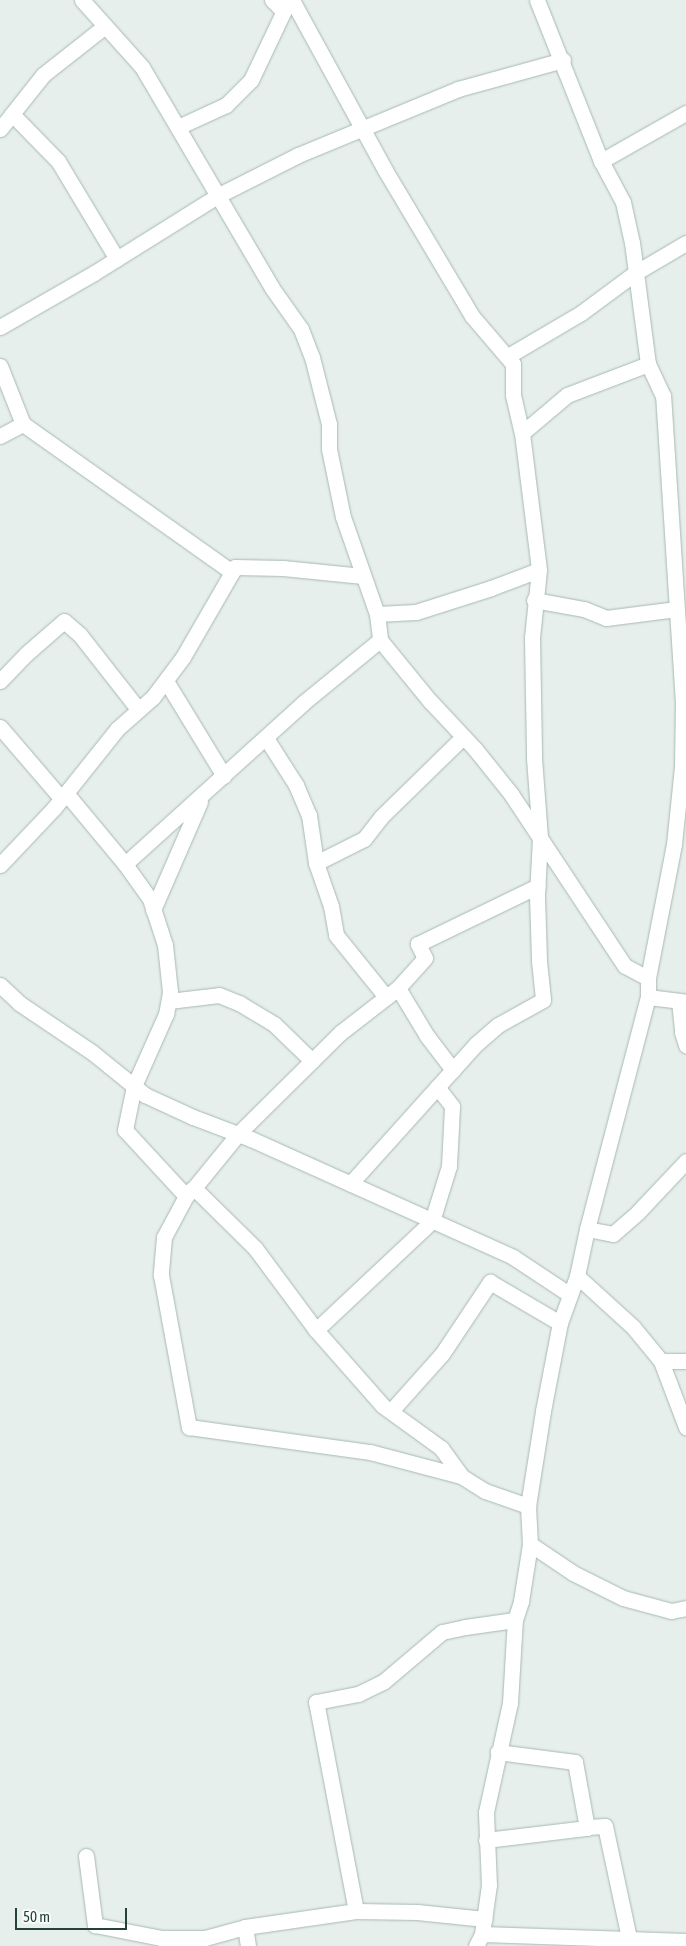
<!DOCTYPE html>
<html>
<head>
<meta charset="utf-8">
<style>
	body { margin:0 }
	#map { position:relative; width:686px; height:1946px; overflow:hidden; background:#e6efeb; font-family:"Asap Condensed",sans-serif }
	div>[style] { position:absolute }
	.roads { filter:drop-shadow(0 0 1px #a8b8b2) drop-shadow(0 0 1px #a8b8b2) }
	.minor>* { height:15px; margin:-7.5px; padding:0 7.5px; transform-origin:7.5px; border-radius:7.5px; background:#fff }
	span { translate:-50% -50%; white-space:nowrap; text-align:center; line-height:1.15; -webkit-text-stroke:4px #f7fbf9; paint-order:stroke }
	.scale { position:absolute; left:15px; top:1908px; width:112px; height:22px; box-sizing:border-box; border:2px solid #24423a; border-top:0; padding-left:6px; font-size:15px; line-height:18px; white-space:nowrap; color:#24423a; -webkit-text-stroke:4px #f7fbf9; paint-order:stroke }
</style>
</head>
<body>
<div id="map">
	<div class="roads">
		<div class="minor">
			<i style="left:82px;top:0;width:90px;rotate:48.2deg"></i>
			<i style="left:142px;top:67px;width:256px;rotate:59.5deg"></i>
			<i style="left:272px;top:288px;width:50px;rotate:54.7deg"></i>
			<i style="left:301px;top:329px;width:30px;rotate:69deg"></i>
			<i style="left:312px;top:357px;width:69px;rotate:75.8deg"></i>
			<i style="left:329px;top:424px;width:25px;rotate:90deg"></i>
			<i style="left:329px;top:449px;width:69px;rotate:78.4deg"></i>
			<i style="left:343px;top:517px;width:103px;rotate:70.7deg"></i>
			<i style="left:377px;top:614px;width:26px;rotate:83deg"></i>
			<i style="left:380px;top:640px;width:79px;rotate:50.7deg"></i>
			<i style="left:430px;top:701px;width:66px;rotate:46.8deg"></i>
			<i style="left:475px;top:749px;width:58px;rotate:51.3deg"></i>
			<i style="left:511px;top:794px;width:206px;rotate:56.5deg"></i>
			<i style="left:625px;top:966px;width:26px;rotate:28deg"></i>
			<i style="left:272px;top:0;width:16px;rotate:45deg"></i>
			<i style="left:292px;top:0;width:194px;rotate:61.3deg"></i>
			<i style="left:385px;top:170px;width:170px;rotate:59.2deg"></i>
			<i style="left:472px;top:316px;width:63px;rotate:49.5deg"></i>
			<i style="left:513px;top:364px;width:31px;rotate:90deg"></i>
			<i style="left:513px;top:395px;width:39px;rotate:77deg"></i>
			<i style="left:522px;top:433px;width:138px;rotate:82.9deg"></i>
			<i style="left:539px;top:570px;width:68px;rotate:95.9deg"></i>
			<i style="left:532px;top:638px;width:120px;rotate:89deg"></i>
			<i style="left:534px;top:758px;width:80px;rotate:85.7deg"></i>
			<i style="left:540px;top:838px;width:58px;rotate:93deg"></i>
			<i style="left:537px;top:896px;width:65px;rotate:88.2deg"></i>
			<i style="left:539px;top:961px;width:39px;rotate:84deg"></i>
			<i style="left:543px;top:1000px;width:51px;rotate:150.9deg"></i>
			<i style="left:498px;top:1025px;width:29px;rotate:139deg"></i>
			<i style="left:476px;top:1044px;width:188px;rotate:132deg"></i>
			<i style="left:105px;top:26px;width:79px;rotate:141.7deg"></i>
			<i style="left:43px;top:75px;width:50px;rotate:128.5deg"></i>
			<i style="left:12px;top:114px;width:66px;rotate:45.6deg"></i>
			<i style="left:58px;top:161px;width:114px;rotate:59deg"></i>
			<i style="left:178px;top:127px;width:53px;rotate:-24.6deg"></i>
			<i style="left:226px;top:105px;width:35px;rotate:-45deg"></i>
			<i style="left:251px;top:80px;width:89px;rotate:-64.6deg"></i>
			<i style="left:0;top:129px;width:19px;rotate:-51deg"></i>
			<i style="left:601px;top:161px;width:98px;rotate:-29.5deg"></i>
			<i style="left:0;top:327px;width:108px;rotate:-29.9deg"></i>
			<i style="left:94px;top:273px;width:145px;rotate:-32deg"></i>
			<i style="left:217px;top:196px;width:91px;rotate:-26.8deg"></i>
			<i style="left:298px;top:155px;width:173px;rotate:-22.4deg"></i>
			<i style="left:458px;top:89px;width:109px;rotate:-15.4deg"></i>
			<i style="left:508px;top:356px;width:85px;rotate:-30.5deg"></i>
			<i style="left:581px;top:313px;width:67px;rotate:-36.5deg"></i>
			<i style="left:635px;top:273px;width:59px;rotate:-30.5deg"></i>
			<i style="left:0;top:366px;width:62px;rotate:68.4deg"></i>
			<i style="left:522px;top:433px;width:59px;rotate:-40.2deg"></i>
			<i style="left:567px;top:395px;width:87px;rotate:-20.9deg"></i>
			<i style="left:0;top:436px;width:26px;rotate:-28deg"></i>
			<i style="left:23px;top:424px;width:256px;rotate:35.3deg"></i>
			<i style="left:534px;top:600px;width:51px;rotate:10.2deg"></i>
			<i style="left:584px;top:609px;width:24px;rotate:22deg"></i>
			<i style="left:606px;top:618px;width:71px;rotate:-7.3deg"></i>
			<i style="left:377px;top:614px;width:39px;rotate:-3deg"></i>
			<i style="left:416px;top:612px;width:79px;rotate:-17.7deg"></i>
			<i style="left:491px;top:588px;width:51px;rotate:-20.6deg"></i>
			<i style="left:0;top:681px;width:37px;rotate:-46deg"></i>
			<i style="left:26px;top:654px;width:50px;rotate:-41deg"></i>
			<i style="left:64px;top:621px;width:21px;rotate:41deg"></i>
			<i style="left:80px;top:635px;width:94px;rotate:51.9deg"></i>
			<i style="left:166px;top:681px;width:111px;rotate:58.6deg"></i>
			<i style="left:0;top:727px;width:95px;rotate:49.3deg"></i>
			<i style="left:266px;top:738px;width:56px;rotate:57.4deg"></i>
			<i style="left:296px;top:785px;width:33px;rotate:67deg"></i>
			<i style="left:309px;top:815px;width:49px;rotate:81.7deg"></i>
			<i style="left:316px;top:863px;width:54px;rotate:-26.6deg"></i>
			<i style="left:364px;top:839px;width:28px;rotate:-52deg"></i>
			<i style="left:381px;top:817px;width:115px;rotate:-44.3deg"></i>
			<i style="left:66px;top:793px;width:92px;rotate:50.3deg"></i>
			<i style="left:125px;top:864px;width:43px;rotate:54.5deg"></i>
			<i style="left:150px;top:899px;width:48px;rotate:71.9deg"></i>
			<i style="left:165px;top:945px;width:47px;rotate:83.9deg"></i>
			<i style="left:170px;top:992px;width:22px;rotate:100deg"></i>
			<i style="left:166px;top:1014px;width:79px;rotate:114deg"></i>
			<i style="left:134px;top:1086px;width:45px;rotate:101.6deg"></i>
			<i style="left:125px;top:1130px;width:90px;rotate:47.3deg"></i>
			<i style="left:186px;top:1196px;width:9px;rotate:-49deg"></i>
			<i style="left:316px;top:863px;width:46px;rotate:70.8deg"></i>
			<i style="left:331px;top:906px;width:29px;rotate:80deg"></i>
			<i style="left:336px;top:935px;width:80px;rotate:51.1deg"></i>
			<i style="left:125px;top:864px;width:240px;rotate:-42.1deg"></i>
			<i style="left:303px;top:703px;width:99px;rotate:-39.3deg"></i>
			<i style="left:0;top:865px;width:79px;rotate:-46.5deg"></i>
			<i style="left:54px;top:808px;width:101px;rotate:-51.4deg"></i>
			<i style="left:117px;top:729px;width:48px;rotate:-41.6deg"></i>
			<i style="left:153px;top:697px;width:50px;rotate:-53.1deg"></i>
			<i style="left:183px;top:657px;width:104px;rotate:-60deg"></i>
			<i style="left:235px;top:567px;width:48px;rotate:1.2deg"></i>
			<i style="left:283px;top:568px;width:80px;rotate:5.7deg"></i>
			<i style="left:153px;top:910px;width:118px;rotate:-66.5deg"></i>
			<i style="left:0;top:985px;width:26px;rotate:43deg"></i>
			<i style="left:19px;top:1003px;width:89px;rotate:34deg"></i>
			<i style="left:93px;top:1053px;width:67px;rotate:38.9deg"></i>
			<i style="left:145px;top:1095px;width:53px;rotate:24.6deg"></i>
			<i style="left:193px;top:1117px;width:62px;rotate:20.8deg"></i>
			<i style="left:251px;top:1139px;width:287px;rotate:24.2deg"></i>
			<i style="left:513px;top:1257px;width:67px;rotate:33.5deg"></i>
			<i style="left:398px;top:988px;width:40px;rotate:-48deg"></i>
			<i style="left:425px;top:958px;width:16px;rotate:-117deg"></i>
			<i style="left:418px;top:944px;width:133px;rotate:-25.8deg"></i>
			<i style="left:648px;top:997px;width:38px;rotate:7deg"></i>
			<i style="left:169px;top:1001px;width:50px;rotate:-6.8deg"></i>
			<i style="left:219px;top:995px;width:22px;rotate:22deg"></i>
			<i style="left:239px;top:1003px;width:41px;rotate:31deg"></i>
			<i style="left:274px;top:1024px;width:53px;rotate:44.2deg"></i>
			<i style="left:679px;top:1001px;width:31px;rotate:84deg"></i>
			<i style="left:682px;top:1032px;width:14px;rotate:73deg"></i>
			<i style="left:453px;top:1070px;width:43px;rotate:-127.4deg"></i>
			<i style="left:427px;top:1036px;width:56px;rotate:-121.1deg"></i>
			<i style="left:398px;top:988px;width:73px;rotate:142.2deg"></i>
			<i style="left:340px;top:1033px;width:144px;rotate:135.3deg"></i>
			<i style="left:238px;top:1134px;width:70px;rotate:129.2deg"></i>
			<i style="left:194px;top:1188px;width:86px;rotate:44.5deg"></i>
			<i style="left:255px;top:1248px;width:102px;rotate:53.4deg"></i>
			<i style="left:316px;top:1330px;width:101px;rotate:48.6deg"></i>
			<i style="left:383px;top:1406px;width:72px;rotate:35.9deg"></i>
			<i style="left:441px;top:1448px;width:34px;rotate:54deg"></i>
			<i style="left:186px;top:1196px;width:47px;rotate:118.2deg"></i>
			<i style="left:164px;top:1237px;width:38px;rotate:95deg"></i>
			<i style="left:161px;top:1275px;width:155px;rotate:79.6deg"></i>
			<i style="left:189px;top:1427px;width:183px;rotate:7.9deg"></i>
			<i style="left:370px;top:1452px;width:94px;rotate:14.8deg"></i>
			<i style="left:461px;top:1476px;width:28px;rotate:32deg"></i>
			<i style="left:485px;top:1491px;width:46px;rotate:19.2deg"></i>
			<i style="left:587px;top:1229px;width:26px;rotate:11deg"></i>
			<i style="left:613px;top:1234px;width:33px;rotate:-41deg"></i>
			<i style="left:638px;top:1212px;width:70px;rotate:-46.7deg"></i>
			<i style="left:577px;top:1276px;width:76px;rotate:42.3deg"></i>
			<i style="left:633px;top:1327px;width:44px;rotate:50.5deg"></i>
			<i style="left:661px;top:1361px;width:71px;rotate:69.3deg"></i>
			<i style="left:316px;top:1330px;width:159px;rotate:-43.2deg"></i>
			<i style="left:432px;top:1221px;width:58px;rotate:-72.8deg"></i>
			<i style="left:449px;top:1166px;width:60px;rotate:-87.1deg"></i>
			<i style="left:452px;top:1106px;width:24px;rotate:-128deg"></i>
			<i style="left:661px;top:1361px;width:25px"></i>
			<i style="left:391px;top:1411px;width:76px;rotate:-48.2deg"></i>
			<i style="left:442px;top:1354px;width:87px;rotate:-56.3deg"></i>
			<i style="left:490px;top:1282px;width:81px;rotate:30.4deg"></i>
			<i style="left:530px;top:1544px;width:52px;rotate:34deg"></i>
			<i style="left:573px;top:1573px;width:56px;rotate:26.6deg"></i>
			<i style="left:623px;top:1598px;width:50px;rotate:15.2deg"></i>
			<i style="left:671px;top:1611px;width:15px;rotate:-11deg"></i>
			<i style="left:587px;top:1827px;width:18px;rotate:-3deg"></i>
			<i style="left:605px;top:1826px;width:115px;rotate:77.9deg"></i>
			<i style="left:486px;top:1840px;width:102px;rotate:-6.8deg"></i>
			<i style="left:587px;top:1828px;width:67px;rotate:-100.3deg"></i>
			<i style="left:575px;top:1762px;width:78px;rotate:-172.6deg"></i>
			<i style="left:86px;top:1856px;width:70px;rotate:82.6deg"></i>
			<i style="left:95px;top:1925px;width:67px;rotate:11.1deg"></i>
			<i style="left:161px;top:1938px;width:44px"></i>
			<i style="left:205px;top:1938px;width:41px;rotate:-15.4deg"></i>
			<i style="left:245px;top:1927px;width:112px;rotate:-8.2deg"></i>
			<i style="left:356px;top:1911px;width:61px;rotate:0.9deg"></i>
			<i style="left:417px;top:1912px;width:68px;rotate:5.9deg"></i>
			<i style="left:356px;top:1911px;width:213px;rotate:-100.8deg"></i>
			<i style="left:316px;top:1702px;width:43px;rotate:-10.8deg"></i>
			<i style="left:358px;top:1694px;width:28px;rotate:-26deg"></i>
			<i style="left:383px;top:1682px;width:77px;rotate:-40.3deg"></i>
			<i style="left:442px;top:1632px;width:24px;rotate:-12deg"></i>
			<i style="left:465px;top:1627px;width:50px;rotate:-8deg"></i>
			<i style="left:245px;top:1927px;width:19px;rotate:81deg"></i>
			<i style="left:482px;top:1934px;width:204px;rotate:2deg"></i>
			<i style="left:476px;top:1946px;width:13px;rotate:-63deg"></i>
			<i style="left:482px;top:1934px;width:49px;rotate:-81.9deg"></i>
			<i style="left:489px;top:1885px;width:73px;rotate:-92.4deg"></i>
			<i style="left:486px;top:1812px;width:112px;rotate:-77.6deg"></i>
			<i style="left:510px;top:1703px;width:83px;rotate:-86.6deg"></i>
			<i style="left:515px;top:1620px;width:20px;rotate:-72deg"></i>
			<i style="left:521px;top:1601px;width:58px;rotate:-81deg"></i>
			<i style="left:530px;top:1544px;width:38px;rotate:-93deg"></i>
			<i style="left:528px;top:1506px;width:96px;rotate:-81deg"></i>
			<i style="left:543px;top:1411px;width:90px;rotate:-79.1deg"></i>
			<i style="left:560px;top:1323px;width:50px;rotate:-70.1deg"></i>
			<i style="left:577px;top:1276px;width:48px;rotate:-78deg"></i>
			<i style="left:587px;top:1229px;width:240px;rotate:-75.3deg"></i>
			<i style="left:648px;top:997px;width:19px;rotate:-90deg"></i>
			<i style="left:648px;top:978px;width:136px;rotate:-79deg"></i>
			<i style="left:674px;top:844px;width:78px;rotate:-84.1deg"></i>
			<i style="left:682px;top:766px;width:63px;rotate:-89.1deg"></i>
			<i style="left:683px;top:703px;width:308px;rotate:-93.7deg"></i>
			<i style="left:663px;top:396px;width:35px;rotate:-115deg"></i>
			<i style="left:648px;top:364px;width:122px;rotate:-97.5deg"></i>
			<i style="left:632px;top:243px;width:42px;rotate:-102.4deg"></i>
			<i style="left:623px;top:202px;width:47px;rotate:-118.2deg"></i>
			<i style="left:601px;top:161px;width:173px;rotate:-111.7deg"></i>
		</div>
	</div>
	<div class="scale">50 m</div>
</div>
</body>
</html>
